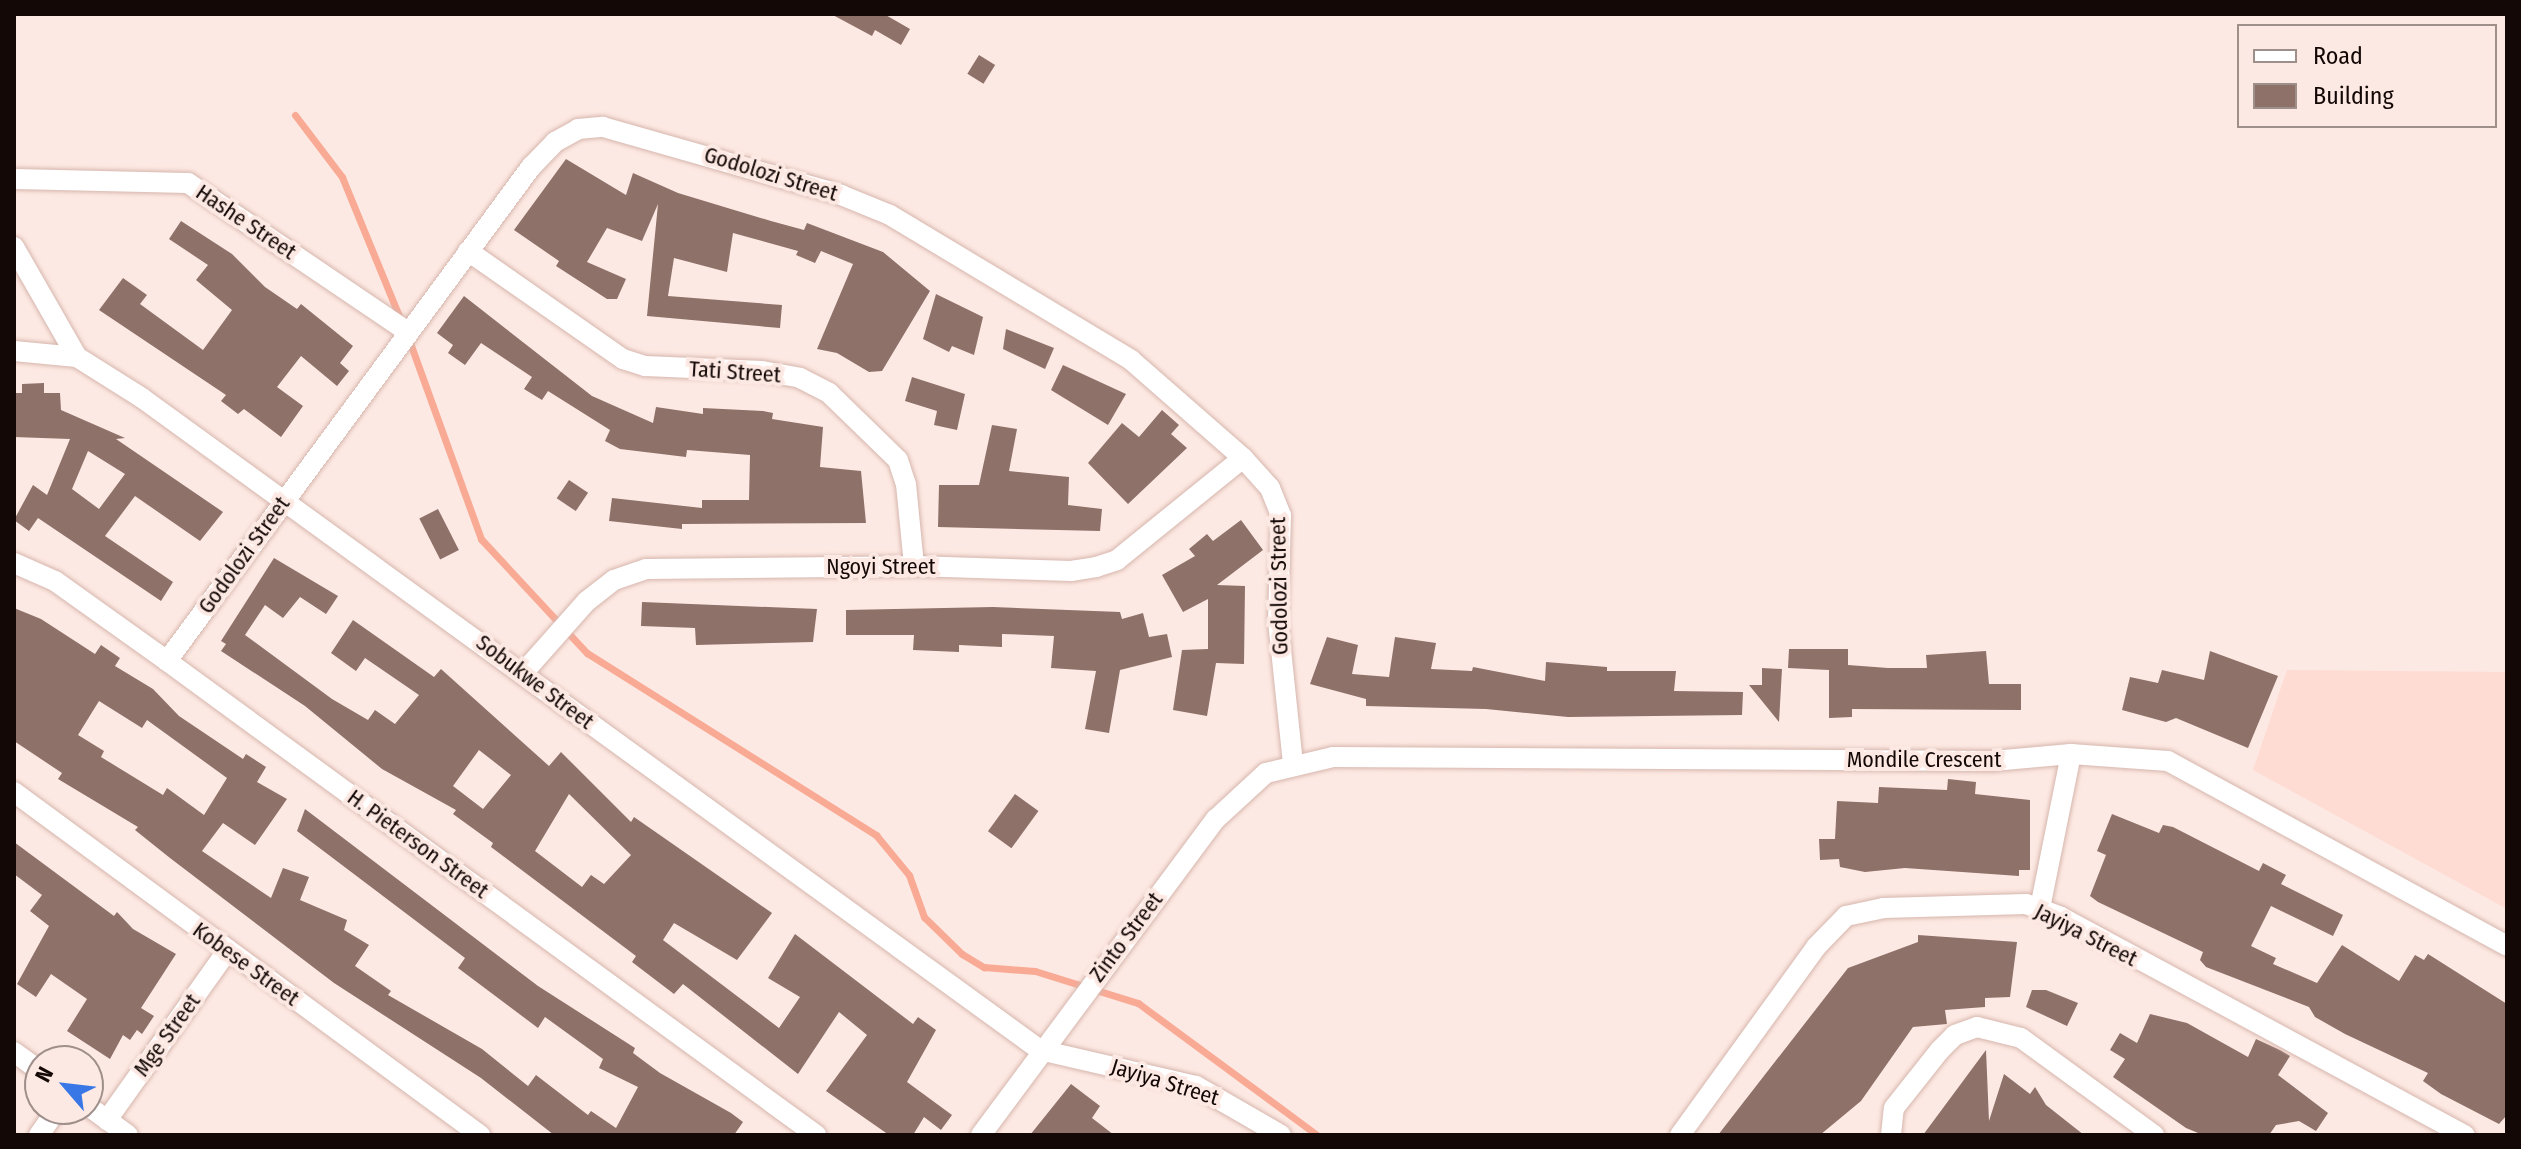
<!DOCTYPE html>
<html>
<head>
<meta charset="utf-8">
<style>
	body { margin:0 }
	#map { position:relative; width:2521px; height:1149px; overflow:hidden; background:#fde9e3; font-family:"Fira Sans Condensed",sans-serif }
	div>[style] { position:absolute }
	.built>* { inset:0; background:#fedcd3 }
	.stream>* { height:7px; margin:-3.5px; padding:0 3.5px; transform-origin:3.5px; border-radius:3.5px; background:#f9aa95 }
	.building>* { inset:0; background:#8e7169; transform-origin:0 0 }
	.roads { filter:drop-shadow(0 0 2px #d6b6ad) drop-shadow(0 0 2px #d6b6ad) }
	.minor>* { height:20px; margin:-10px; padding:0 10px; transform-origin:10px; border-radius:10px; background:#fff }
	span { translate:-50% -50%; white-space:nowrap; text-align:center; line-height:1.15; -webkit-text-stroke:8px #fde9e3; paint-order:stroke }
	.street-label { font-size:22px; color:#130806 }
	.frame { position:absolute; inset:0; border:16px solid #130806; pointer-events:none }
	.legend { position:absolute; left:2237px; top:24px; width:260px; height:104px; box-sizing:border-box; background:#fde9e3; border:2px solid #9f8f8b; margin:0; padding:10px 14px; list-style:none; font-size:24px; color:#130806 }
	.legend li { display:flex; align-items:center; gap:16px; height:40px }
	.legend b { width:40px; border:2px solid #9f8f8b }
	.north { position:absolute; left:24px; top:1045px; width:80px; height:80px; box-sizing:border-box; background:#fde9e3; border:2px solid #9f8f8b; border-radius:50%; rotate:298deg; font-size:22px; font-weight:700; line-height:32px; text-align:center; color:#130806 }
	.north::after { content:''; display:block; margin:auto; width:28px; height:36px; background:#3977e6; clip-path:polygon(50% 0,100% 100%,50% 72%,0 100%) }
</style>
</head>
<body>
<div id="map">
	<div class="built">
		<i style="clip-path:polygon(2287px 670px,2507px 672px,2507px 909px,2253px 770px)"></i>
	</div>
	<div class="stream">
		<i style="left:295px;top:115px;width:78px;rotate:52.8deg"></i>
		<i style="left:342px;top:177px;width:156px;rotate:67.7deg"></i>
		<i style="left:409px;top:340px;width:212px;rotate:70.1deg"></i>
		<i style="left:481px;top:539px;width:156px;rotate:47.1deg"></i>
		<i style="left:587px;top:653px;width:342px;rotate:32.2deg"></i>
		<i style="left:876px;top:835px;width:52px;rotate:50.5deg"></i>
		<i style="left:909px;top:875px;width:45px;rotate:70.3deg"></i>
		<i style="left:924px;top:917px;width:53px;rotate:44.2deg"></i>
		<i style="left:962px;top:954px;width:26px;rotate:31deg"></i>
		<i style="left:984px;top:967px;width:51px;rotate:4.5deg"></i>
		<i style="left:1035px;top:971px;width:108px;rotate:17.3deg"></i>
		<i style="left:1138px;top:1003px;width:222px;rotate:36.4deg"></i>
	</div>
	<div class="building">
		<i style="clip-path:polygon(831px 14px,884px 14px,910px 29px,901px 45px,875px 30px,872px 36px)"></i>
		<i style="left:979px;top:55px;width:19px;height:22px;rotate:32deg"></i>
		<i style="clip-path:polygon(566px 159px,626px 195px,633px 173px,678px 193px,771px 221px,804px 230px,807px 223px,883px 252px,930px 291px,882px 371px,869px 372px,837px 353px,817px 349px,853px 264px,821px 251px,815px 263px,796px 255px,798px 251px,733px 233px,727px 272px,674px 258px,668px 296px,782px 305px,780px 328px,647px 316px,658px 204px,642px 241px,607px 228px,587px 262px,626px 279px,617px 299px,607px 299px,556px 266px,559px 261px,514px 230px)"></i>
		<i style="clip-path:polygon(181px 221px,232px 254px,265px 287px,297px 309px,301px 304px,353px 346px,340px 363px,349px 371px,337px 386px,301px 356px,277px 387px,303px 406px,281px 437px,244px 409px,238px 414px,221px 401px,226px 395px,99px 310px,123px 278px,147px 295px,140px 304px,203px 350px,232px 310px,196px 280px,208px 265px,169px 239px)"></i>
		<i style="clip-path:polygon(936px 294px,983px 317px,974px 355px,952px 346px,949px 352px,923px 339px)"></i>
		<i style="clip-path:polygon(464px 296px,592px 396px,653px 423px,656px 407px,703px 414px,703px 408px,763px 411px,773px 413px,772px 419px,823px 427px,820px 467px,861px 471px,866px 523px,682px 524px,682px 529px,609px 521px,612px 498px,702px 508px,702px 500px,749px 500px,750px 455px,687px 450px,686px 457px,620px 449px,605px 441px,610px 430px,548px 391px,542px 400px,524px 389px,532px 377px,481px 343px,465px 365px,448px 353px,453px 345px,437px 333px)"></i>
		<i style="clip-path:polygon(1006px 329px,1054px 348px,1045px 369px,1003px 349px)"></i>
		<i style="clip-path:polygon(1063px 365px,1126px 394px,1108px 425px,1051px 390px)"></i>
		<i style="clip-path:polygon(912px 377px,965px 394px,957px 430px,934px 425px,937px 411px,905px 401px)"></i>
		<i style="clip-path:polygon(evenodd,44px 383px,44px 393px,60px 393px,61px 410px,125px 438px,116px 439px,223px 512px,200px 541px,135px 496px,105px 536px,173px 582px,161px 601px,38px 518px,29px 531px,14px 520px,33px 485px,47px 495px,70px 439px,14px 437px,14px 393px,22px 393px,22px 384px,44px 383px,88px 451px,125px 474px,99px 509px,72px 489px,88px 451px)"></i>
		<i style="clip-path:polygon(1162px 410px,1179px 425px,1171px 434px,1187px 448px,1128px 504px,1088px 463px,1122px 423px,1139px 437px)"></i>
		<i style="clip-path:polygon(992px 425px,1017px 429px,1009px 471px,1069px 477px,1068px 505px,1102px 509px,1100px 531px,938px 527px,939px 485px,979px 485px)"></i>
		<i style="left:569px;top:480px;width:23px;height:22px;rotate:34deg"></i>
		<i style="left:438px;top:509px;width:46px;height:21px;rotate:63deg"></i>
		<i style="clip-path:polygon(1241px 520px,1263px 550px,1217px 585px,1245px 586px,1244px 664px,1216px 663px,1207px 716px,1173px 710px,1182px 650px,1208px 649px,1208px 599px,1183px 612px,1162px 575px,1195px 556px,1189px 549px,1207px 534px,1213px 541px)"></i>
		<i style="clip-path:polygon(evenodd,274px 558px,338px 596px,326px 614px,300px 597px,283px 618px,265px 605px,245px 635px,332px 699px,368px 720px,375px 710px,395px 724px,419px 695px,365px 658px,356px 671px,331px 653px,353px 620px,434px 677px,441px 669px,549px 766px,561px 752px,631px 822px,634px 817px,772px 913px,737px 960px,674px 923px,663px 940px,779px 1028px,800px 997px,768px 978px,795px 934px,913px 1024px,918px 1017px,936px 1030px,907px 1082px,952px 1115px,941px 1130px,924px 1117px,913px 1135px,889px 1135px,826px 1091px,867px 1035px,839px 1012px,798px 1074px,683px 984px,674px 994px,632px 962px,636px 956px,491px 847px,493px 843px,453px 814px,456px 810px,382px 769px,305px 706px,221px 651px,226px 644px,221px 641px,274px 558px,479px 750px,511px 775px,483px 809px,453px 786px,479px 750px,274px 558px,569px 794px,631px 855px,604px 884px,591px 875px,582px 887px,535px 851px,569px 794px)"></i>
		<i style="clip-path:polygon(642px 602px,817px 609px,813px 642px,696px 645px,695px 628px,641px 626px)"></i>
		<i style="clip-path:polygon(993px 607px,1120px 612px,1122px 619px,1143px 613px,1149px 637px,1167px 634px,1172px 657px,1120px 670px,1109px 733px,1085px 729px,1096px 671px,1051px 668px,1054px 636px,1002px 634px,1002px 647px,959px 645px,959px 652px,913px 650px,914px 635px,846px 635px,846px 610px)"></i>
		<i style="clip-path:polygon(evenodd,14px 608px,41px 619px,95px 654px,101px 645px,120px 658px,115px 666px,153px 689px,179px 716px,243px 759px,246px 754px,266px 767px,257px 782px,287px 799px,255px 845px,223px 823px,202px 851px,271px 898px,283px 868px,309px 877px,300px 900px,347px 920px,344px 930px,369px 945px,355px 966px,391px 991px,388px 995px,482px 1049px,528px 1086px,536px 1075px,588px 1115px,591px 1111px,616px 1128px,638px 1087px,599px 1068px,603px 1059px,545px 1017px,538px 1028px,458px 968px,465px 958px,297px 831px,305px 809px,538px 986px,635px 1048px,633px 1053px,660px 1073px,731px 1113px,743px 1122px,734px 1135px,554px 1135px,481px 1078px,334px 983px,170px 858px,135px 830px,138px 827px,58px 779px,62px 773px,14px 741px,14px 608px,99px 701px,142px 728px,147px 720px,227px 778px,204px 815px,167px 788px,163px 795px,101px 757px,104px 751px,78px 735px,99px 701px)"></i>
		<i style="clip-path:polygon(1327px 637px,1358px 645px,1352px 674px,1389px 677px,1395px 637px,1436px 643px,1431px 669px,1472px 671px,1473px 667px,1545px 681px,1546px 662px,1607px 667px,1607px 671px,1676px 671px,1674px 691px,1743px 692px,1742px 715px,1568px 717px,1486px 709px,1366px 706px,1366px 699px,1310px 684px)"></i>
		<i style="clip-path:polygon(1789px 649px,1848px 649px,1848px 665px,1888px 668px,1927px 668px,1926px 655px,1986px 651px,1989px 684px,2021px 684px,2021px 710px,1852px 709px,1852px 717px,1829px 718px,1829px 670px,1788px 668px)"></i>
		<i style="clip-path:polygon(2210px 651px,2278px 676px,2248px 748px,2176px 718px,2166px 722px,2122px 710px,2130px 677px,2158px 683px,2162px 670px,2204px 680px)"></i>
		<i style="clip-path:polygon(1762px 668px,1782px 669px,1779px 722px,1749px 685px,1762px 685px)"></i>
		<i style="clip-path:polygon(1948px 779px,1976px 782px,1975px 794px,2030px 800px,2030px 870px,2019px 870px,2019px 876px,1905px 868px,1865px 872px,1840px 867px,1839px 859px,1820px 860px,1819px 839px,1835px 839px,1837px 801px,1878px 803px,1879px 787px,1947px 790px)"></i>
		<i style="left:1015px;top:794px;width:29px;height:46px;rotate:36deg"></i>
		<i style="clip-path:polygon(2112px 814px,2159px 833px,2163px 825px,2173px 827px,2259px 871px,2263px 863px,2286px 875px,2281px 884px,2343px 915px,2333px 936px,2271px 906px,2251px 946px,2276px 958px,2273px 964px,2317px 983px,2342px 945px,2399px 981px,2415px 955px,2424px 960px,2428px 954px,2507px 1004px,2507px 1115px,2499px 1124px,2441px 1094px,2423px 1081px,2428px 1073px,2345px 1034px,2315px 1017px,2309px 1007px,2206px 967px,2200px 960px,2203px 952px,2098px 902px,2090px 896px,2106px 855px,2097px 851px)"></i>
		<i style="clip-path:polygon(14px 842px,114px 916px,117px 912px,133px 929px,176px 954px,141px 1008px,154px 1016px,142px 1034px,137px 1030px,130px 1040px,123px 1035px,110px 1059px,67px 1031px,87px 999px,51px 974px,36px 997px,17px 984px,49px 926px,30px 911px,42px 895px,14px 874px)"></i>
		<i style="clip-path:polygon(1918px 935px,2017px 942px,2010px 997px,1985px 998px,1985px 1007px,1945px 1010px,1947px 1024px,1913px 1027px,1861px 1101px,1820px 1135px,1718px 1135px,1848px 968px,1918px 942px)"></i>
		<i style="clip-path:polygon(2032px 990px,2046px 990px,2078px 1003px,2067px 1026px,2026px 1007px)"></i>
		<i style="clip-path:polygon(2150px 1014px,2187px 1023px,2248px 1057px,2256px 1039px,2280px 1050px,2290px 1056px,2278px 1075px,2328px 1113px,2316px 1131px,2299px 1121px,2276px 1125px,2269px 1135px,2203px 1135px,2186px 1128px,2113px 1077px,2125px 1059px,2110px 1050px,2120px 1033px,2137px 1043px)"></i>
		<i style="clip-path:polygon(1986px 1050px,1989px 1121px,2004px 1074px,2030px 1094px,2035px 1087px,2046px 1105px,2084px 1135px,1923px 1135px)"></i>
		<i style="clip-path:polygon(1071px 1084px,1100px 1106px,1092px 1118px,1114px 1135px,1030px 1135px)"></i>
	</div>
	<div class="roads">
		<div class="minor">
			<i style="left:14px;top:179px;width:174px;rotate:1.3deg"></i>
			<i style="left:188px;top:183px;width:266px;rotate:34.1deg"></i>
			<i style="left:14px;top:247px;width:127px;rotate:60.2deg"></i>
			<i style="left:468px;top:251px;width:189px;rotate:34.9deg"></i>
			<i style="left:623px;top:359px;width:23px;rotate:18deg"></i>
			<i style="left:645px;top:366px;width:117px;rotate:2.4deg"></i>
			<i style="left:762px;top:371px;width:39px;rotate:10deg"></i>
			<i style="left:800px;top:378px;width:33px;rotate:27deg"></i>
			<i style="left:829px;top:393px;width:96px;rotate:44.2deg"></i>
			<i style="left:898px;top:460px;width:25px;rotate:72deg"></i>
			<i style="left:906px;top:484px;width:82px;rotate:84.4deg"></i>
			<i style="left:14px;top:351px;width:63px;rotate:5.4deg"></i>
			<i style="left:77px;top:357px;width:77px;rotate:32.2deg"></i>
			<i style="left:142px;top:398px;width:1110px;rotate:35.98deg"></i>
			<i style="left:1040px;top:1050px;width:160px;rotate:13deg"></i>
			<i style="left:1196px;top:1086px;width:98px;rotate:30deg"></i>
			<i style="left:14px;top:563px;width:45px;rotate:23.7deg"></i>
			<i style="left:55px;top:581px;width:138px;rotate:35.5deg"></i>
			<i style="left:167px;top:661px;width:804px;rotate:36.14deg"></i>
			<i style="left:167px;top:661px;width:614px;rotate:-53.62deg"></i>
			<i style="left:531px;top:167px;width:35px;rotate:-46deg"></i>
			<i style="left:555px;top:142px;width:26px;rotate:-29deg"></i>
			<i style="left:578px;top:129px;width:25px;rotate:-5deg"></i>
			<i style="left:603px;top:127px;width:248px;rotate:15.9deg"></i>
			<i style="left:841px;top:195px;width:53px;rotate:22.2deg"></i>
			<i style="left:890px;top:215px;width:281px;rotate:31deg"></i>
			<i style="left:1131px;top:360px;width:149px;rotate:41.2deg"></i>
			<i style="left:1243px;top:458px;width:40px;rotate:48deg"></i>
			<i style="left:1270px;top:488px;width:29px;rotate:68deg"></i>
			<i style="left:1281px;top:515px;width:106px;rotate:91.6deg"></i>
			<i style="left:1278px;top:621px;width:143px;rotate:84deg"></i>
			<i style="left:523px;top:673px;width:96px;rotate:-48.4deg"></i>
			<i style="left:587px;top:601px;width:34px;rotate:-38deg"></i>
			<i style="left:614px;top:580px;width:34px;rotate:-19deg"></i>
			<i style="left:646px;top:569px;width:268px;rotate:-0.6deg"></i>
			<i style="left:914px;top:566px;width:157px;rotate:1.8deg"></i>
			<i style="left:1071px;top:571px;width:25px;rotate:-9deg"></i>
			<i style="left:1096px;top:567px;width:22px;rotate:-18deg"></i>
			<i style="left:1117px;top:560px;width:162px;rotate:-39deg"></i>
			<i style="left:14px;top:792px;width:579px;rotate:36.35deg"></i>
			<i style="left:2040px;top:908px;width:157px;rotate:-78.6deg"></i>
			<i style="left:14px;top:1052px;width:32px;rotate:36deg"></i>
			<i style="left:88px;top:1106px;width:49px;rotate:35.9deg"></i>
			<i style="left:107px;top:1120px;width:209px;rotate:-54.6deg"></i>
			<i style="left:39px;top:1135px;width:32px;rotate:-55deg"></i>
			<i style="left:981px;top:1135px;width:394px;rotate:-53.4deg"></i>
			<i style="left:1216px;top:819px;width:68px;rotate:-42.6deg"></i>
			<i style="left:1266px;top:773px;width:69px;rotate:-13.4deg"></i>
			<i style="left:1333px;top:757px;width:660px;rotate:0.35deg"></i>
			<i style="left:1993px;top:761px;width:78px;rotate:-5.1deg"></i>
			<i style="left:2071px;top:754px;width:97px;rotate:4.1deg"></i>
			<i style="left:2168px;top:761px;width:386px;rotate:28.6deg"></i>
			<i style="left:1680px;top:1135px;width:232px;rotate:-54.1deg"></i>
			<i style="left:1816px;top:947px;width:43px;rotate:-45.9deg"></i>
			<i style="left:1846px;top:916px;width:38px;rotate:-12deg"></i>
			<i style="left:1883px;top:908px;width:143px;rotate:-1.6deg"></i>
			<i style="left:2026px;top:904px;width:37px;rotate:20deg"></i>
			<i style="left:2061px;top:917px;width:459px;rotate:28.4deg"></i>
			<i style="left:1891px;top:1135px;width:27px;rotate:-84deg"></i>
			<i style="left:1894px;top:1108px;width:74px;rotate:-51.6deg"></i>
			<i style="left:1940px;top:1050px;width:21px;rotate:-45deg"></i>
			<i style="left:1955px;top:1035px;width:23px;rotate:-20deg"></i>
			<i style="left:1977px;top:1027px;width:45px;rotate:14deg"></i>
			<i style="left:2021px;top:1038px;width:165px;rotate:36.1deg"></i>
		</div>
	</div>
	<div class="street-label">
		<span style="left:771px;top:174px;rotate:17deg">Godolozi Street</span>
		<span style="left:246px;top:222px;rotate:34deg">Hashe Street</span>
		<span style="left:735px;top:372px;rotate:4deg">Tati Street</span>
		<span style="left:244px;top:555px;rotate:-54deg">Godolozi Street</span>
		<span style="left:881px;top:567px">Ngoyi Street</span>
		<span style="left:1279px;top:586px;rotate:-91deg">Godolozi Street</span>
		<span style="left:535px;top:682px;rotate:37deg">Sobukwe Street</span>
		<span style="left:1924px;top:760px">Mondile Crescent</span>
		<span style="left:418px;top:844px;rotate:36deg">H. Pieterson Street</span>
		<span style="left:2086px;top:935px;rotate:27deg">Jayiya Street</span>
		<span style="left:1126px;top:937px;rotate:-53deg">Zinto Street</span>
		<span style="left:246px;top:964px;rotate:36deg">Kobese Street</span>
		<span style="left:167px;top:1035px;rotate:-54deg">Mge Street</span>
		<span style="left:1165px;top:1082px;rotate:17deg">Jayiya Street</span>
	</div>
	<div class="frame"></div>
	<ul class="legend">
	<li><b style="height:10px;background:#fff"></b>Road</li>
	<li><b style="height:22px;background:#8e7169"></b>Building</li>
	</ul>
	<div class="north">N</div>
</div>
</body>
</html>
